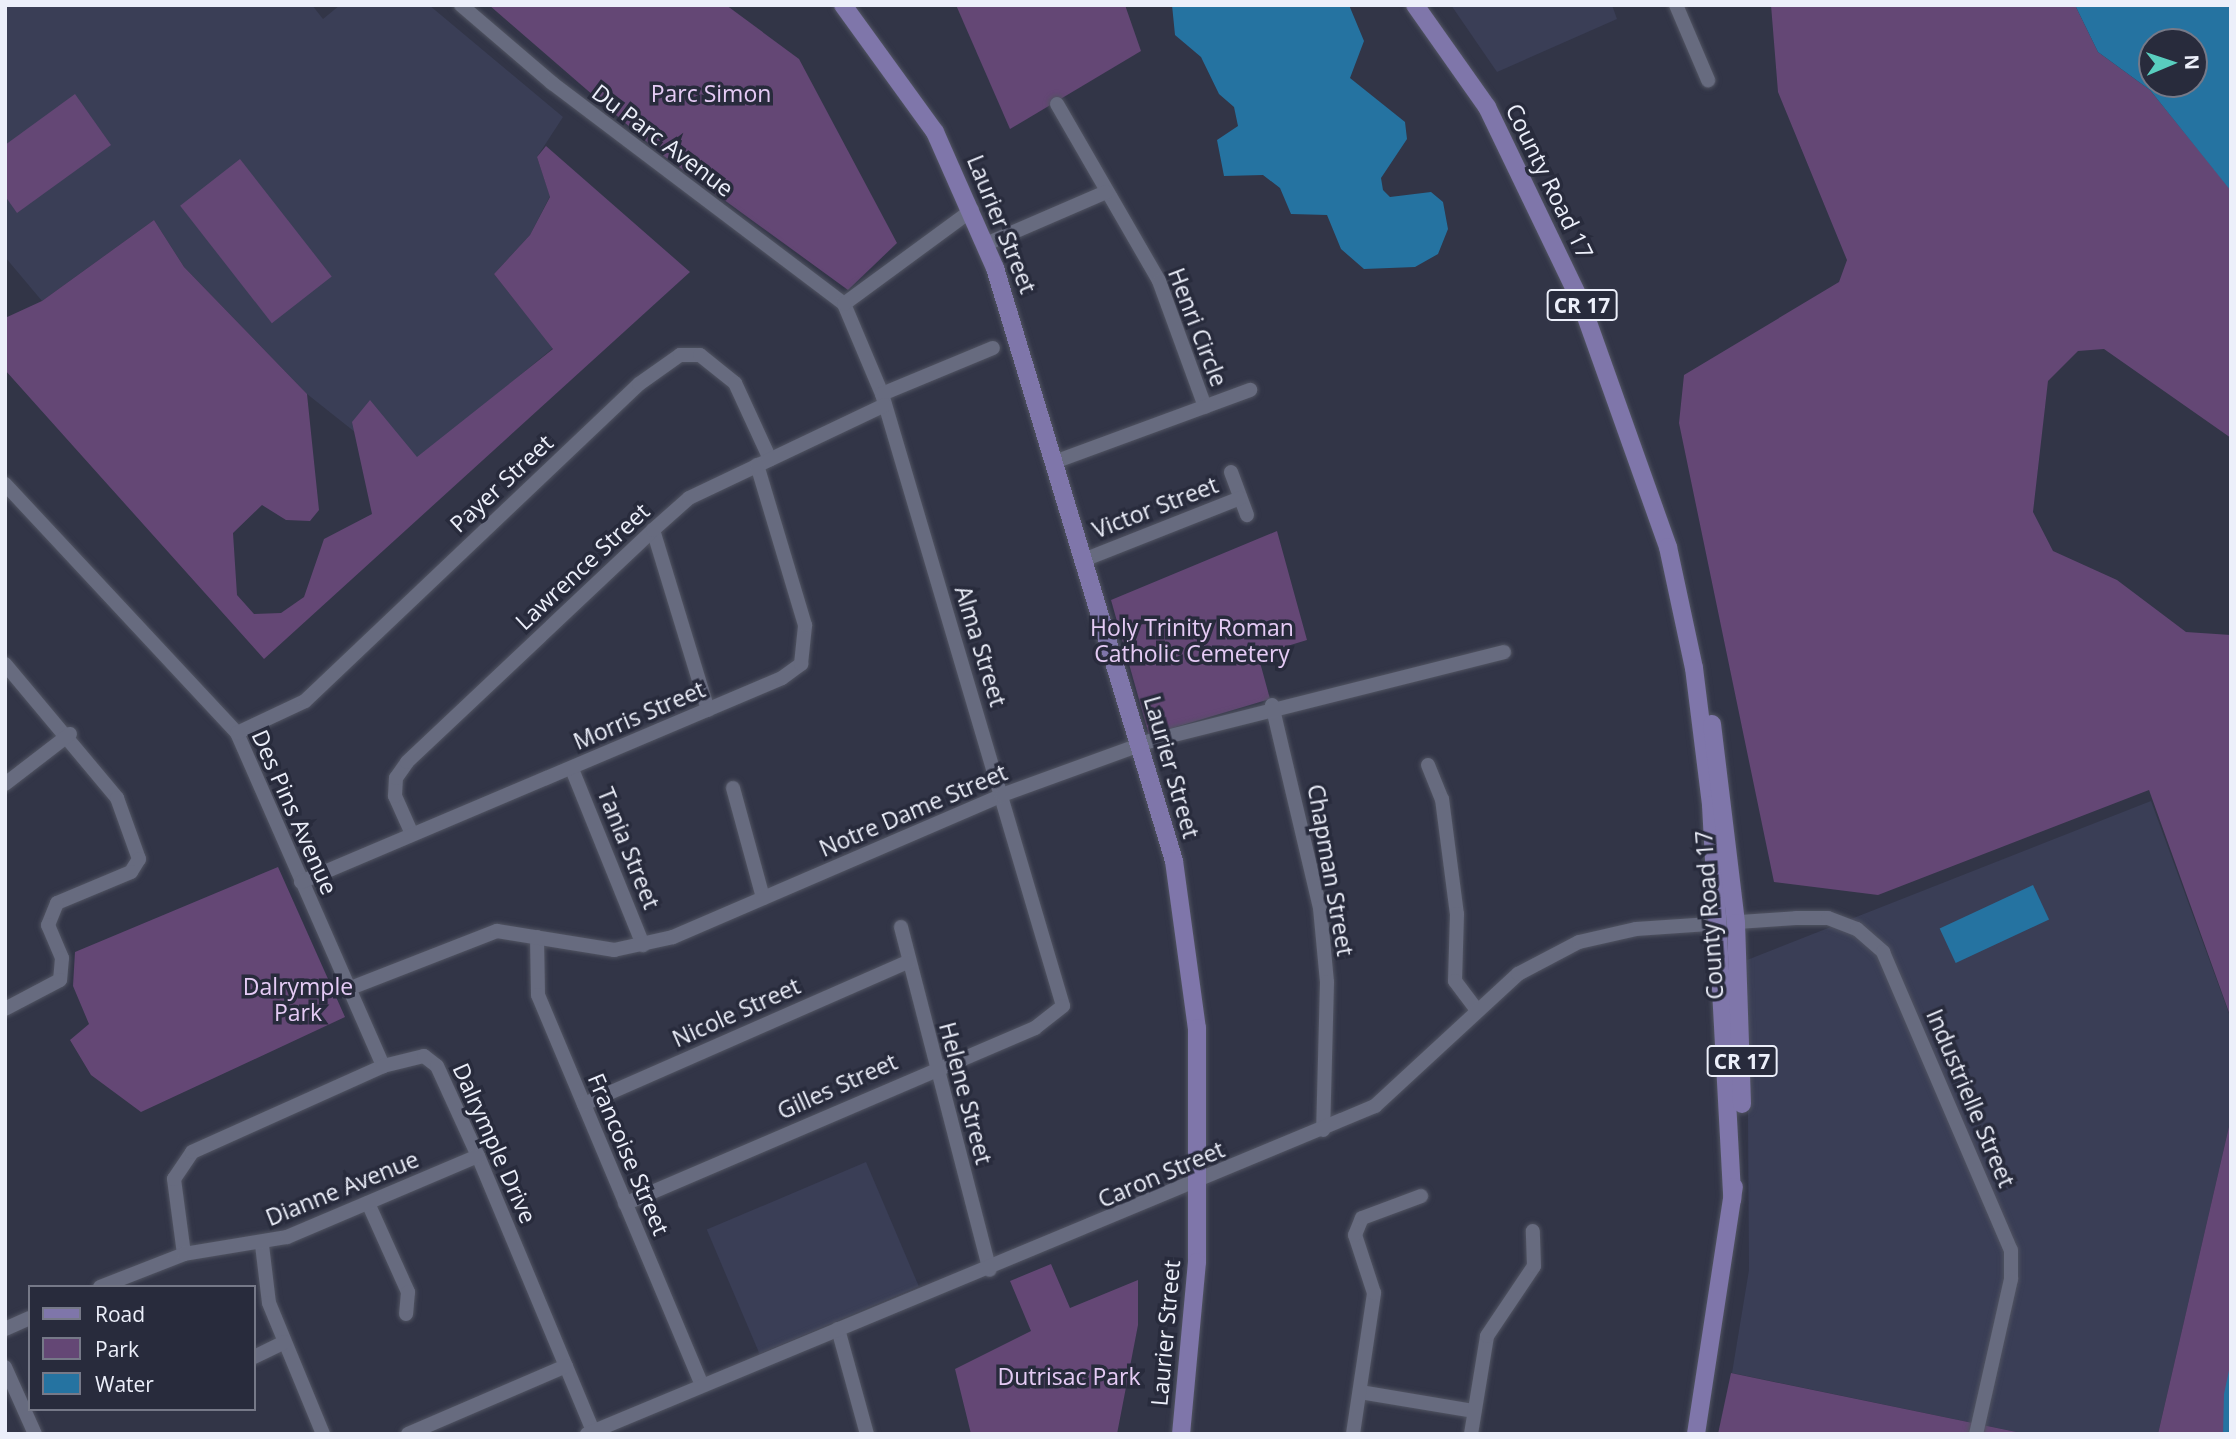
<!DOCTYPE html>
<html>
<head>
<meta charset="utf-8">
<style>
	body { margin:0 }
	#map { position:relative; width:2236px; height:1439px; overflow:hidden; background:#323547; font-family:"Open Sans",sans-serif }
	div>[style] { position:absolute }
	.built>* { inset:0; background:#3a3e56; transform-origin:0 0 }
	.green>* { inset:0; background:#644775; transform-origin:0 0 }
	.water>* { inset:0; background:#2573a1; transform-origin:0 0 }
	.roads { filter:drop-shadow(0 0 2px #515462) drop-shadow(0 0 2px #515462) }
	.minor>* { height:14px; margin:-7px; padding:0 7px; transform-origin:7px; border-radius:7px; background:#676b7f }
	.major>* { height:18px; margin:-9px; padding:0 9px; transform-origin:9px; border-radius:9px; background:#7f76aa }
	span { translate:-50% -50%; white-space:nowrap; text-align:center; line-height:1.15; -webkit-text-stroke:7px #282b3c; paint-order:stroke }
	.shield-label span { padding:2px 5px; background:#282b3c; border:2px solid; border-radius:5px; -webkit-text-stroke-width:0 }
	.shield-label { font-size:21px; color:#eceffa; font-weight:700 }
	.park-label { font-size:23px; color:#e5cbf5 }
	.street-label { font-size:23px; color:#eceffa }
	.frame { position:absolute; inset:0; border:7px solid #eceffa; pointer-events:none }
	.legend { position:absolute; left:28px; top:1285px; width:228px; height:126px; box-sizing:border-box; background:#282b3c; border:2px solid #767988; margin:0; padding:9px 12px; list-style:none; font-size:21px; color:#eceffa }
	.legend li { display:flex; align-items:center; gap:14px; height:35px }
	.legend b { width:35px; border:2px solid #767988 }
	.north { position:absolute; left:2138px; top:28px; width:70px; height:70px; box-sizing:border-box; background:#282b3c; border:2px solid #767988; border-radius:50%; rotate:88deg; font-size:19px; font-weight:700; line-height:28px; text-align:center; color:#eceffa }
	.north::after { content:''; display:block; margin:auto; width:24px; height:32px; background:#59cebf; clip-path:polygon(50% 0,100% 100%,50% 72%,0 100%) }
</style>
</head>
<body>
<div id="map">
	<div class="built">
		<i style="clip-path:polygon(5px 5px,312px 5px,323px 19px,340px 5px,429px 5px,563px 117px,537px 157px,550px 196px,530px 235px,494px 274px,553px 348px,404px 471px,307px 394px,184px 267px,154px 220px,42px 301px,5px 257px)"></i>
		<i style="clip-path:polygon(1451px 5px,1612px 5px,1617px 19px,1497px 72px)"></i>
		<i style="clip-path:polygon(2151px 801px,2231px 1019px,2231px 1118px,2158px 1434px,2026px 1434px,1732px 1373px,1749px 1270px,1747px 960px)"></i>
		<i style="left:866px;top:1162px;width:135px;height:173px;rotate:67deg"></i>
	</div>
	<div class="green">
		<i style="clip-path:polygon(489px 5px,726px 5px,799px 59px,897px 243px,848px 290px,661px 154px)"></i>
		<i style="clip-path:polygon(956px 5px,1125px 5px,1141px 51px,1010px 129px)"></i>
		<i style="clip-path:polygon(1771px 5px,2075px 5px,2098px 52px,2150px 90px,2231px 190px,2231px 438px,2104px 349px,2078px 351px,2048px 381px,2033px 512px,2053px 551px,2117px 580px,2186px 632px,2231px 635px,2231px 1018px,2149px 790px,1878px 895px,1774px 882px,1679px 423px,1684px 375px,1839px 282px,1847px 260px,1778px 92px)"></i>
		<i style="clip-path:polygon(75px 94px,111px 145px,17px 213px,5px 196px,5px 145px)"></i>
		<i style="clip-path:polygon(546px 146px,690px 272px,264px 659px,5px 370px,5px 318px,42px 301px,154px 220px,184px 267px,307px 394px,319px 510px,310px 521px,286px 520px,262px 505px,233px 533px,237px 595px,254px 614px,281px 613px,304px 597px,324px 539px,372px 514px,352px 422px,370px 400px,417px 457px,553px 349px,494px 274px,530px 235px,550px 197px,537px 157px)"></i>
		<i style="left:240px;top:159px;width:149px;height:76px;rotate:52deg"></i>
		<i style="clip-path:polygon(1277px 531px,1307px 640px,1258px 655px,1270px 699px,1149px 735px,1111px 600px)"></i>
		<i style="clip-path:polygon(278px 867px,345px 1017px,141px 1112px,91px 1075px,70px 1040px,89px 1024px,73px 986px,75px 952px)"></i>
		<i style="clip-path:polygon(2231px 1118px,2231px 1361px,2223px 1434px,2158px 1434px)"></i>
		<i style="clip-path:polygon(1051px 1264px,1070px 1308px,1138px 1280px,1138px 1325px,1117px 1434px,971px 1434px,955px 1369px,1031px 1331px,1010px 1281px)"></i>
		<i style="clip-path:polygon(1731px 1373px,2026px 1434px,1718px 1434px)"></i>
	</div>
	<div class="water">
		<i style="clip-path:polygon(1172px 5px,1349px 5px,1364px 41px,1350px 78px,1405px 122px,1407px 139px,1381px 178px,1383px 190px,1390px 197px,1431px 192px,1443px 202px,1448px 229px,1438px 254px,1415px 267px,1364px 269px,1341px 249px,1327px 215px,1291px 214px,1280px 188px,1263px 175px,1224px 176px,1217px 140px,1238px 126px,1234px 107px,1219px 94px,1201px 57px,1175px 35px)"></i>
		<i style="clip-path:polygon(evenodd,2075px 5px,2231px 5px,2231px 191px,2150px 90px,2098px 52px,2075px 5px,2152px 42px,2194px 42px,2194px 84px,2152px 84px,2152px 42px)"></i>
		<i style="left:2033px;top:885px;width:38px;height:103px;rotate:65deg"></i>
		<i style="clip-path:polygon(2231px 1361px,2231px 1434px,2223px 1434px,2224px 1394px)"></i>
	</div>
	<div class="roads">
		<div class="minor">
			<i style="left:461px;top:5px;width:120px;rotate:40.6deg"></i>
			<i style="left:552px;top:83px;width:366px;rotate:37.1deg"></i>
			<i style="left:844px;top:304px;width:98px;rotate:67.1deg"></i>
			<i style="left:882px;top:394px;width:638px;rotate:73.52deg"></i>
			<i style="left:1063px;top:1006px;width:36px;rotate:142deg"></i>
			<i style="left:1035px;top:1028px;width:446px;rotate:156.8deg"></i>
			<i style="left:1676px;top:5px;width:82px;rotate:66.9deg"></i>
			<i style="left:1057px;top:104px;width:204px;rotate:60deg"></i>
			<i style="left:1159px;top:281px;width:134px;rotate:69.9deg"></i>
			<i style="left:986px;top:244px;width:131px;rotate:-23.4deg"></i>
			<i style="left:844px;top:304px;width:159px;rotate:-36.3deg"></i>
			<i style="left:882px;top:394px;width:120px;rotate:-22.5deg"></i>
			<i style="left:1057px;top:461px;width:206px;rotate:-20.2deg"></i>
			<i style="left:1231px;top:472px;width:46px;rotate:69.6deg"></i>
			<i style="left:5px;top:484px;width:340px;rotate:47deg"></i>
			<i style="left:237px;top:733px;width:364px;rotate:66.3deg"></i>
			<i style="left:653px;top:530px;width:188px;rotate:73deg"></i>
			<i style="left:1086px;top:559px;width:166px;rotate:-21.6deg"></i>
			<i style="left:5px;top:664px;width:175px;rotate:50.1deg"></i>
			<i style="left:117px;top:798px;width:65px;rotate:70.2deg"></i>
			<i style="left:139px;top:859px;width:15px;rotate:122deg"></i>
			<i style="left:131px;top:872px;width:80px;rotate:157.3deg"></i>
			<i style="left:57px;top:903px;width:24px;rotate:112deg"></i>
			<i style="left:48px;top:925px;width:36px;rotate:67deg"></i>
			<i style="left:62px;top:958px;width:22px;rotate:95deg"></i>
			<i style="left:60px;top:980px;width:62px;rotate:152.2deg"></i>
			<i style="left:1272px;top:705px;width:209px;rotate:76.7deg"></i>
			<i style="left:1320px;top:908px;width:74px;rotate:84.6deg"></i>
			<i style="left:1327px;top:982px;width:148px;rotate:91.5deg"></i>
			<i style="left:237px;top:733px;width:75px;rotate:-25.2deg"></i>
			<i style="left:305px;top:701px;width:460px;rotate:-43.5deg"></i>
			<i style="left:639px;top:384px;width:50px;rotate:-35.3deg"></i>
			<i style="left:680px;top:355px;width:20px"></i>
			<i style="left:700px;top:355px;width:45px;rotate:38.7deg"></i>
			<i style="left:735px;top:383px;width:84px;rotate:65.3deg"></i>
			<i style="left:1428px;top:765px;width:37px;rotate:68deg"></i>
			<i style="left:1442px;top:799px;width:116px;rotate:82.6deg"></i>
			<i style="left:1457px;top:914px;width:67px;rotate:91.7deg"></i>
			<i style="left:1455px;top:981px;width:35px;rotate:53deg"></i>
			<i style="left:572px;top:769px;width:190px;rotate:68deg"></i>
			<i style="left:5px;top:784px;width:82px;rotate:-37.6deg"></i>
			<i style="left:733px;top:788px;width:114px;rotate:74.7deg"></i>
			<i style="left:412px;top:834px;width:42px;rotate:-114.1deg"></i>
			<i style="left:395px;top:796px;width:18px;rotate:-87deg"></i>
			<i style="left:396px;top:778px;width:19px;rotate:-55deg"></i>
			<i style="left:407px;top:762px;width:338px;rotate:-43.3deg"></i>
			<i style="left:653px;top:530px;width:48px;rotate:-41.6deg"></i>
			<i style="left:689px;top:498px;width:217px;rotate:-25.4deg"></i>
			<i style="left:301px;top:882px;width:522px;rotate:-22.98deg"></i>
			<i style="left:782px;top:678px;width:24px;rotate:-36deg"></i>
			<i style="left:801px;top:664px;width:39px;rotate:-84deg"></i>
			<i style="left:805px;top:625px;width:167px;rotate:-106.7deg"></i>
			<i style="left:901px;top:927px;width:354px;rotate:75.5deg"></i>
			<i style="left:537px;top:937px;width:58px;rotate:89deg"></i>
			<i style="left:538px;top:995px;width:423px;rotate:67.2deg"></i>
			<i style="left:348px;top:989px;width:160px;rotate:-21.3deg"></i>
			<i style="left:497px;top:931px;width:119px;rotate:9.2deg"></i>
			<i style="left:614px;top:950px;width:60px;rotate:-12.4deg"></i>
			<i style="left:673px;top:937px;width:358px;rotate:-23.3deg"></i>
			<i style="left:1002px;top:795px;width:158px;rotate:-20deg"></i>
			<i style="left:1150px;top:741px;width:365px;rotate:-14.1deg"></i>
			<i style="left:584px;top:1104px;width:354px;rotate:-23.7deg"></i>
			<i style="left:368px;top:1203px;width:98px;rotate:65.8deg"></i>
			<i style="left:408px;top:1292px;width:22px;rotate:95deg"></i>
			<i style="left:262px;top:1245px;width:58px;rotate:83.1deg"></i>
			<i style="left:269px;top:1303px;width:142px;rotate:67.6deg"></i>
			<i style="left:184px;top:1254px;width:76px;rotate:-97.6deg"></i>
			<i style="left:174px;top:1179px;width:32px;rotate:-56deg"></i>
			<i style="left:192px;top:1152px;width:209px;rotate:-24.2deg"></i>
			<i style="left:383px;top:1066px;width:42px;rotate:-13.7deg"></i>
			<i style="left:424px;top:1056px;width:16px;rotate:38deg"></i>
			<i style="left:437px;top:1066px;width:99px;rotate:65.5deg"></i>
			<i style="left:478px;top:1156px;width:298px;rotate:67.3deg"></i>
			<i style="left:100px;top:1287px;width:90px;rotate:-21.4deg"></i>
			<i style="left:184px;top:1254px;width:104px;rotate:-9.4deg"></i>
			<i style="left:287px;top:1237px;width:207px;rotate:-23deg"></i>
			<i style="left:5px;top:1329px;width:27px;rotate:-24deg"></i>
			<i style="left:838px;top:1329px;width:109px;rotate:74.6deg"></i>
			<i style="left:254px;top:1357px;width:34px;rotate:-26deg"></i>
			<i style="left:5px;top:1367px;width:73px;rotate:65.9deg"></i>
			<i style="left:1360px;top:1392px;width:116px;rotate:9.5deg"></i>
			<i style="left:408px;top:1434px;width:172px;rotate:-23.3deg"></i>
			<i style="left:587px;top:1434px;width:854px;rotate:-22.6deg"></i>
			<i style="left:1375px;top:1106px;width:195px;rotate:-42.7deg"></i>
			<i style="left:1518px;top:974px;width:69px;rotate:-27.7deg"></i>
			<i style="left:1579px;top:942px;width:58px;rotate:-12.8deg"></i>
			<i style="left:1636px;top:929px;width:160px;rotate:-3.9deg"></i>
			<i style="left:1796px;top:918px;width:32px"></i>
			<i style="left:1828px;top:918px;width:31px;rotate:21deg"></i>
			<i style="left:1857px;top:929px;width:35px;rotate:41deg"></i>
			<i style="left:1883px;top:952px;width:324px;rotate:66.8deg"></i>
			<i style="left:2011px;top:1250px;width:29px;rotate:90deg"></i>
			<i style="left:2011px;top:1279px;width:159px;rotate:102.7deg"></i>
			<i style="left:1353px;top:1434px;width:143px;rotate:-81.5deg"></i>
			<i style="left:1374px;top:1293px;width:61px;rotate:-108.1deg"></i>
			<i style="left:1355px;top:1235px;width:18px;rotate:-68deg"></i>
			<i style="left:1362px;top:1218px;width:63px;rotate:-20.4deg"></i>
			<i style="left:1471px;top:1434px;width:99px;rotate:-80.7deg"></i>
			<i style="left:1487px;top:1336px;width:84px;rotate:-56.1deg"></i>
			<i style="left:1534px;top:1266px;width:35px;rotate:-92deg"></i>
		</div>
		<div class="major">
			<i style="left:843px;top:5px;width:157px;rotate:54.1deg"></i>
			<i style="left:935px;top:132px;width:149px;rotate:66.2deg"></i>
			<i style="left:995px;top:268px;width:619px;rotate:73.2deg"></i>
			<i style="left:1174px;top:861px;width:169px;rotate:82.2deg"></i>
			<i style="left:1197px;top:1028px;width:234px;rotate:90deg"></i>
			<i style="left:1197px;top:1262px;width:173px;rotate:95.3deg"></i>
			<i style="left:1415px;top:5px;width:125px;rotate:54.8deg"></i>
			<i style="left:1487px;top:107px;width:214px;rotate:64.3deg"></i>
			<i style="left:1580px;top:300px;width:262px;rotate:70.4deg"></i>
			<i style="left:1668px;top:547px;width:124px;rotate:77.9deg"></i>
			<i style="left:1694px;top:668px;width:138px;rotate:82.9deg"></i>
			<i style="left:1711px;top:805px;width:395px;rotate:86.9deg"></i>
			<i style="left:1712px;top:724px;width:200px;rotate:83.1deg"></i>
			<i style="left:1736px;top:923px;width:181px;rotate:88.1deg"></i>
			<i style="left:1696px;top:1434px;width:250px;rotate:-81.3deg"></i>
		</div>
	</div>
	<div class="shield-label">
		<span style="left:1582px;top:305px">CR 17</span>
		<span style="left:1742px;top:1061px">CR 17</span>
	</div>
	<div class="park-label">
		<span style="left:711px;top:93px">Parc Simon</span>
		<span style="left:1192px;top:640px">Holy Trinity Roman<br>Catholic Cemetery</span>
		<span style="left:298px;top:999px">Dalrymple<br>Park</span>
		<span style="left:1069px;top:1376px">Dutrisac Park</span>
	</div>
	<div class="street-label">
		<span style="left:663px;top:140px;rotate:37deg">Du Parc Avenue</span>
		<span style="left:1550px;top:181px;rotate:64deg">County Road 17</span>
		<span style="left:1002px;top:224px;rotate:68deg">Laurier Street</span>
		<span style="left:1198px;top:327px;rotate:69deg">Henri Circle</span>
		<span style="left:501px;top:483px;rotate:-43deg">Payer Street</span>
		<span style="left:1155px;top:507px;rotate:-21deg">Victor Street</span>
		<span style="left:582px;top:566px;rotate:-43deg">Lawrence Street</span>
		<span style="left:981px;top:646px;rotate:73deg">Alma Street</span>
		<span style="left:639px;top:715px;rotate:-23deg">Morris Street</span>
		<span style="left:1172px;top:767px;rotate:74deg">Laurier Street</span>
		<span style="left:913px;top:810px;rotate:-23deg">Notre Dame Street</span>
		<span style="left:295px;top:812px;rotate:66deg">Des Pins Avenue</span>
		<span style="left:629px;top:848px;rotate:68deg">Tania Street</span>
		<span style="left:1331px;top:870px;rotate:80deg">Chapman Street</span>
		<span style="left:1709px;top:915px;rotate:-94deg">County Road 17</span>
		<span style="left:736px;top:1012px;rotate:-24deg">Nicole Street</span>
		<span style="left:837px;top:1086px;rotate:-24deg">Gilles Street</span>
		<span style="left:966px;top:1093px;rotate:75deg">Helene Street</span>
		<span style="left:1971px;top:1098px;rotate:67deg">Industrielle Street</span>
		<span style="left:495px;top:1143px;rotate:66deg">Dalrymple Drive</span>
		<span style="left:629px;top:1154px;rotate:67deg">Francoise Street</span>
		<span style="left:1161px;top:1174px;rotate:-23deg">Caron Street</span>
		<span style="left:342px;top:1188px;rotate:-22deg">Dianne Avenue</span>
		<span style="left:1165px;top:1333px;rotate:-85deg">Laurier Street</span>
	</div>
	<div class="frame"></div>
	<ul class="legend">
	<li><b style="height:9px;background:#7f76aa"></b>Road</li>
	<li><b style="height:19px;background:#644775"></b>Park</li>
	<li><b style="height:19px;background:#2573a1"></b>Water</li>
	</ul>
	<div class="north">N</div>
</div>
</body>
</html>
